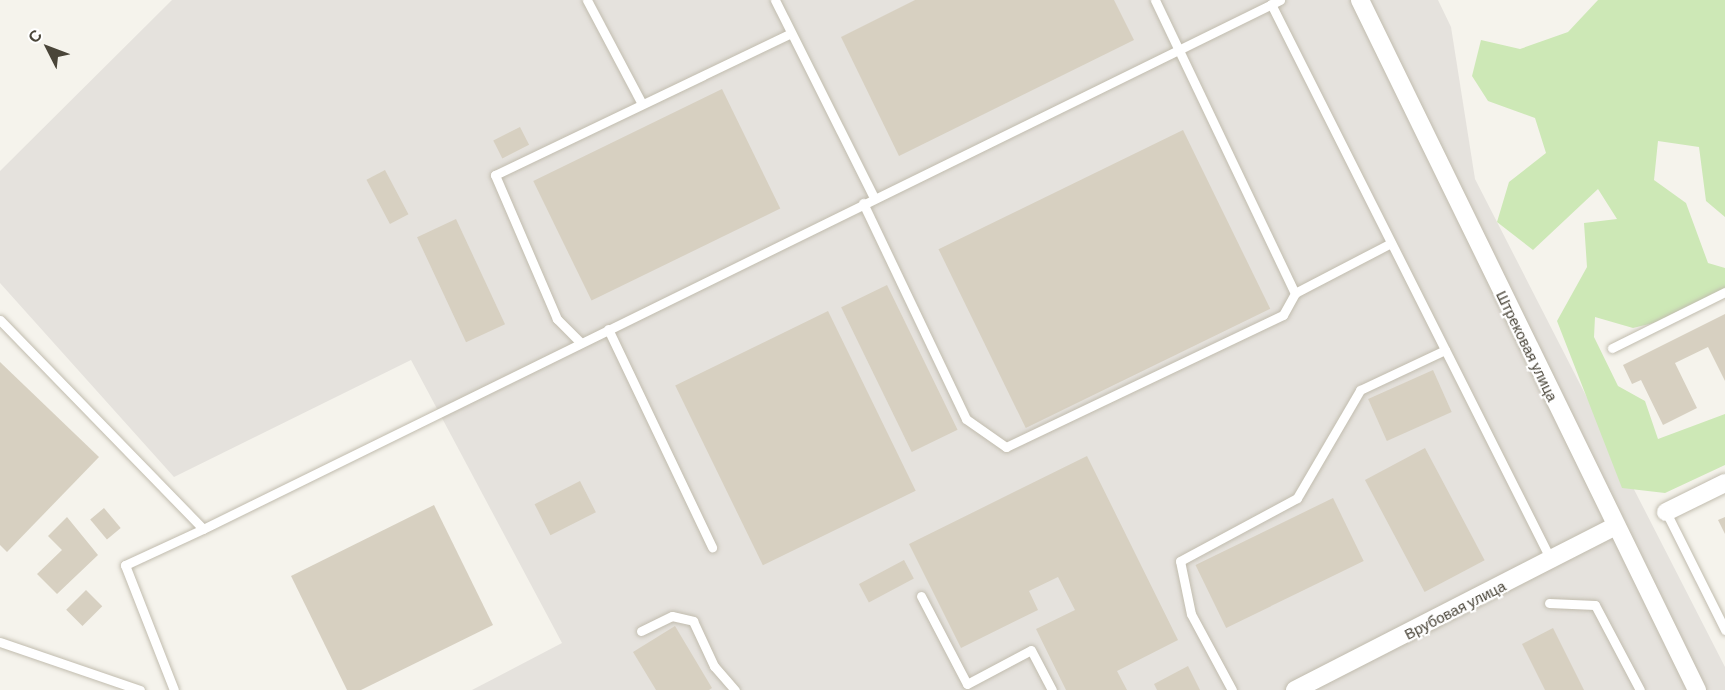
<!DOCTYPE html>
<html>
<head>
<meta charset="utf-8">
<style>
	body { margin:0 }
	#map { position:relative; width:1725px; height:690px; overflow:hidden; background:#f5f3ec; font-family:Barlow,sans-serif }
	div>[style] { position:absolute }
	.industrial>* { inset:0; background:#e5e2dd }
	.green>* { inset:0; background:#cde8b6 }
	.building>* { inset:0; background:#d7d0c1; transform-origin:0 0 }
	.roads { filter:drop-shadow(0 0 2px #c1bcae) drop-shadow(0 0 2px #c1bcae) }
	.lane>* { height:9px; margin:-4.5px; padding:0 4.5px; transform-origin:4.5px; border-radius:4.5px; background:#fff }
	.street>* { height:18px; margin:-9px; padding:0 9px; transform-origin:9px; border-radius:9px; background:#fff }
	span { translate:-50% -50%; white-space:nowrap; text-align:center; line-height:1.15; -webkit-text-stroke:4.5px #fff; paint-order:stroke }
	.street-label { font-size:15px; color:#4a4539 }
	.north { position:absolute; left:18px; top:18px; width:60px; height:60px; -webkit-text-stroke:4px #fff; paint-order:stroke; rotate:312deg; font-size:16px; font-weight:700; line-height:24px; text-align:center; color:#4a4539 }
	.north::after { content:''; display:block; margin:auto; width:21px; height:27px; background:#4a4539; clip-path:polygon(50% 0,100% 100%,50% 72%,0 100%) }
</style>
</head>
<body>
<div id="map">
	<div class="industrial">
		<i style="clip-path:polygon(172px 0,1438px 0,1451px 27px,1475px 179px,1725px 667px,1725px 690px,472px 690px,562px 643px,411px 360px,174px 477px,0 283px,0 171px)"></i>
	</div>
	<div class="green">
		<i style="clip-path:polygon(1598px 0,1725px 0,1725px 217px,1706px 201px,1699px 147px,1658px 141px,1654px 180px,1686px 203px,1708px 263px,1725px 268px,1725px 288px,1686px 315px,1633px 328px,1595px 317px,1594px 337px,1618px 386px,1645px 401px,1658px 439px,1725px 414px,1725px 465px,1665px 493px,1622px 488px,1557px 321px,1587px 267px,1584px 223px,1617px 219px,1598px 189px,1533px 250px,1497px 222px,1509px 182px,1546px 153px,1535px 118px,1488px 101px,1472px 76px,1481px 40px,1520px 49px,1568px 32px)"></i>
	</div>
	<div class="building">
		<i style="clip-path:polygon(915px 0,1114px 0,1134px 40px,899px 156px,841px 37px)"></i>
		<i style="left:722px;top:89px;width:133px;height:210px;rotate:64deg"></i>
		<i style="left:520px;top:127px;width:20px;height:30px;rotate:63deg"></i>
		<i style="left:1183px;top:130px;width:199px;height:272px;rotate:64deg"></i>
		<i style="left:385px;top:170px;width:50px;height:21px;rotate:62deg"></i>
		<i style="left:456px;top:219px;width:116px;height:43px;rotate:65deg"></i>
		<i style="left:887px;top:285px;width:161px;height:51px;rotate:64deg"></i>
		<i style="left:828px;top:311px;width:200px;height:170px;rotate:64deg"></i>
		<i style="clip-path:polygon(1725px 314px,1725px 381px,1708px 347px,1675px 363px,1697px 408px,1663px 425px,1641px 380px,1632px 384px,1623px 365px)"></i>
		<i style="clip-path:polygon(0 362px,99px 457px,7px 552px,0 545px)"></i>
		<i style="left:1433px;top:370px;width:46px;height:71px;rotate:66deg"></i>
		<i style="left:1425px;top:448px;width:127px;height:68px;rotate:62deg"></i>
		<i style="clip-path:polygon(1087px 456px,1178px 640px,1117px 671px,1127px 690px,1066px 690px,1036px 629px,1075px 610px,1058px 577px,1029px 591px,1038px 610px,961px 648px,909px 544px)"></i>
		<i style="left:580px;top:481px;width:35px;height:51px;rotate:63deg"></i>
		<i style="left:1333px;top:498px;width:70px;height:153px;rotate:64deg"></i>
		<i style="clip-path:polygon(434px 505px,493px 625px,361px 690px,347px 690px,291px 576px)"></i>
		<i style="left:104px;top:508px;width:26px;height:18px;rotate:50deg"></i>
		<i style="clip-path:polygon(67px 517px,98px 555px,57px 594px,37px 574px,62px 550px,48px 536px)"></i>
		<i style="clip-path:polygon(1725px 517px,1725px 534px,1718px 520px)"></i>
		<i style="left:904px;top:560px;width:21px;height:51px;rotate:62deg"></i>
		<i style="left:86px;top:590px;width:23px;height:28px;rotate:45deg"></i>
		<i style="clip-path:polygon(675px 626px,712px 688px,709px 690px,656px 690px,633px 652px)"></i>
		<i style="clip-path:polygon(1553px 628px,1584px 690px,1545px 690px,1522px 644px)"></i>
		<i style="clip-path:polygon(1188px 666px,1200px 690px,1157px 690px,1154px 684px)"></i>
	</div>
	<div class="roads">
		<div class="lane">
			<i style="left:587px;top:0;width:115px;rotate:62.1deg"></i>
			<i style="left:775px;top:0;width:221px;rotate:63.4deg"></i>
			<i style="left:1155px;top:0;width:325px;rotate:64.5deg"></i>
			<i style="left:1295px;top:293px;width:108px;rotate:-27.5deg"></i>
			<i style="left:1271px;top:4px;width:625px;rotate:63.27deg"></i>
			<i style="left:863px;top:203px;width:239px;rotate:64.5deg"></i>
			<i style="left:966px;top:419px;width:49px;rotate:35deg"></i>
			<i style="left:1006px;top:447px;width:307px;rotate:-25.5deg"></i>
			<i style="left:1283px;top:315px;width:25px;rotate:-61deg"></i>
			<i style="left:0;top:320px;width:291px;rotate:45.8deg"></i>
			<i style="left:203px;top:529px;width:86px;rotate:155.2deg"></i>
			<i style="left:125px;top:565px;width:134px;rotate:68.6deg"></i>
			<i style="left:608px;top:329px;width:242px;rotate:64.5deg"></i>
			<i style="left:580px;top:342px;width:33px;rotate:-135deg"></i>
			<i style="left:557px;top:319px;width:157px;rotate:-113.3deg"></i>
			<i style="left:495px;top:175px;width:328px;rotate:-25.6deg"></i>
			<i style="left:1612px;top:348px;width:126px;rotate:-26.4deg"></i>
			<i style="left:1666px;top:512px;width:132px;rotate:63.4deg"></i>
			<i style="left:203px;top:529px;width:1200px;rotate:-26.16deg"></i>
			<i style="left:921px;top:596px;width:99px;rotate:62.4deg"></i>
			<i style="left:967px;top:684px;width:72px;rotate:-28deg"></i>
			<i style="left:1031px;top:650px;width:45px;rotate:62.3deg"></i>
			<i style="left:1549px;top:603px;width:46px;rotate:2.5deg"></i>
			<i style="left:1595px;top:605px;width:96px;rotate:62.1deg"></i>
			<i style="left:641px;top:631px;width:34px;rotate:-26deg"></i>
			<i style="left:672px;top:616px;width:22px;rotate:13deg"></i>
			<i style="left:693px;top:621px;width:50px;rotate:65deg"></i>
			<i style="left:714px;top:666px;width:32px;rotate:49deg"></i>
			<i style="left:0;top:642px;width:148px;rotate:18.9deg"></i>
			<i style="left:1232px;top:690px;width:86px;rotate:-118.3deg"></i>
			<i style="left:1191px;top:614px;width:54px;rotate:-101.7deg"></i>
			<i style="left:1180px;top:561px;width:133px;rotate:-28.3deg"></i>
			<i style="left:1297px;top:498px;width:125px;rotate:-59.7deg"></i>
			<i style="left:1360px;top:390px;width:94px;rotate:-25.2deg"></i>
		</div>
		<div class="street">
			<i style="left:1360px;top:0;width:768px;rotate:63.97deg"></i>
			<i style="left:1666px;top:512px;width:66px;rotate:-26.2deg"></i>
			<i style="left:1295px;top:690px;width:358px;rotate:-27.1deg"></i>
		</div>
	</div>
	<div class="street-label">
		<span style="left:1527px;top:346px;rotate:64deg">Штрековая улица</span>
		<span style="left:1455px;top:610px;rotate:-27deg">Врубовая улица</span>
	</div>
	<div class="north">С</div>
</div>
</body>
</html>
